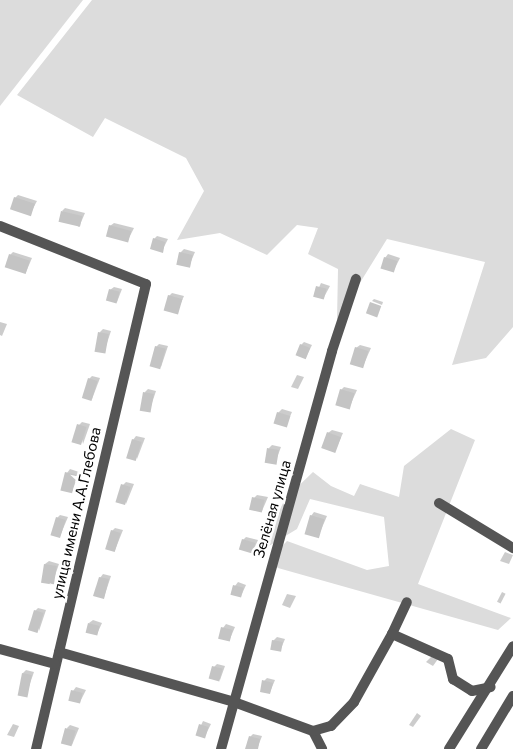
<!DOCTYPE html>
<html>
<head>
<meta charset="utf-8">
<style>
	body { margin:0 }
	#map { position:relative; width:513px; height:749px; overflow:hidden; background:#fff; font-family:Commissioner,sans-serif }
	div>[style] { position:absolute }
	.green>* { inset:0; background:#dcdcdc }
	.shadow>* { inset:0; background:#0003; transform-origin:0 0 }
	.building>* { inset:0; background:#c4c4c4; transform-origin:0 0 }
	.minor>* { height:10px; margin:-5px; padding:0 5px; transform-origin:5px; border-radius:5px; background:#555 }
	span { translate:-50% -50%; white-space:nowrap; text-align:center; line-height:1.15; -webkit-text-stroke:5px #fff; paint-order:stroke }
	.street-label { font-size:15px; color:#000 }
</style>
</head>
<body>
<div id="map">
	<div class="green">
		<i style="clip-path:polygon(0 0,83px 0,0 106px)"></i>
		<i style="clip-path:polygon(92px 0,513px 0,513px 327px,486px 358px,452px 365px,485px 262px,387px 239px,337px 320px,338px 269px,308px 254px,318px 228px,297px 225px,267px 255px,220px 233px,177px 240px,204px 191px,186px 158px,105px 118px,93px 137px,17px 95px)"></i>
		<i style="clip-path:polygon(451px 429px,475px 440px,418px 584px,511px 618px,498px 630px,278px 568px,269px 560px,287px 541px,367px 570px,389px 566px,384px 517px,310px 499px,297px 529px,259px 552px,285px 499px,313px 472px,331px 486px,354px 496px,360px 484px,399px 497px,404px 466px)"></i>
	</div>
	<div class="shadow">
		<i style="clip-path:polygon(18px 195px,37px 201px,30px 214px,15px 198px)"></i>
		<i style="clip-path:polygon(65px 208px,85px 213px,79px 227px,62px 211px)"></i>
		<i style="clip-path:polygon(114px 223px,134px 228px,127px 242px,110px 226px)"></i>
		<i style="clip-path:polygon(157px 236px,168px 239px,162px 251px,154px 239px)"></i>
		<i style="clip-path:polygon(184px 249px,195px 252px,189px 266px,180px 253px)"></i>
		<i style="clip-path:polygon(13px 252px,32px 258px,26px 272px,10px 255px)"></i>
		<i style="clip-path:polygon(388px 254px,400px 258px,394px 270px,385px 258px)"></i>
		<i style="clip-path:polygon(321px 283px,330px 286px,323px 299px,315px 296px)"></i>
		<i style="clip-path:polygon(114px 287px,122px 289px,117px 302px,110px 290px)"></i>
		<i style="clip-path:polygon(172px 293px,184px 296px,177px 312px,169px 296px)"></i>
		<i style="clip-path:polygon(374px 299px,383px 302px,382px 305px,372px 301px)"></i>
		<i style="clip-path:polygon(0 322px,7px 324px,2px 336px,0 335px)"></i>
		<i style="clip-path:polygon(103px 329px,111px 331px,104px 352px,100px 332px)"></i>
		<i style="clip-path:polygon(304px 342px,312px 345px,306px 357px,301px 345px)"></i>
		<i style="clip-path:polygon(159px 344px,168px 346px,161px 367px,156px 347px)"></i>
		<i style="clip-path:polygon(360px 345px,371px 348px,363px 366px,356px 348px)"></i>
		<i style="clip-path:polygon(297px 375px,304px 377px,298px 389px,291px 387px)"></i>
		<i style="clip-path:polygon(92px 376px,100px 378px,92px 399px,89px 379px)"></i>
		<i style="clip-path:polygon(344px 387px,357px 390px,349px 408px,341px 390px)"></i>
		<i style="clip-path:polygon(148px 389px,156px 391px,149px 412px,145px 392px)"></i>
		<i style="clip-path:polygon(282px 409px,292px 412px,286px 426px,278px 413px)"></i>
		<i style="clip-path:polygon(82px 422px,90px 424px,83px 444px,79px 425px)"></i>
		<i style="clip-path:polygon(332px 430px,343px 433px,335px 451px,328px 433px)"></i>
		<i style="clip-path:polygon(136px 436px,145px 438px,137px 459px,133px 440px)"></i>
		<i style="clip-path:polygon(272px 445px,281px 447px,275px 463px,269px 448px)"></i>
		<i style="clip-path:polygon(70px 469px,79px 472px,72px 492px,67px 473px)"></i>
		<i style="clip-path:polygon(126px 482px,134px 484px,126px 504px,123px 485px)"></i>
		<i style="clip-path:polygon(257px 495px,268px 497px,262px 511px,254px 498px)"></i>
		<i style="clip-path:polygon(314px 512px,327px 516px,318px 537px,311px 516px)"></i>
		<i style="clip-path:polygon(60px 515px,68px 517px,60px 536px,57px 518px)"></i>
		<i style="clip-path:polygon(115px 528px,123px 530px,115px 550px,112px 531px)"></i>
		<i style="clip-path:polygon(246px 537px,258px 540px,252px 553px,243px 540px)"></i>
		<i style="clip-path:polygon(505px 552px,513px 555px,509px 564px,500px 561px)"></i>
		<i style="clip-path:polygon(49px 561px,59px 564px,52px 584px,45px 564px)"></i>
		<i style="clip-path:polygon(103px 574px,111px 576px,104px 597px,100px 578px)"></i>
		<i style="clip-path:polygon(238px 582px,246px 585px,241px 596px,235px 586px)"></i>
		<i style="left:502px;top:592px;width:4px;height:11px;rotate:27deg"></i>
		<i style="clip-path:polygon(287px 594px,296px 596px,290px 608px,282px 605px)"></i>
		<i style="clip-path:polygon(38px 608px,46px 610px,39px 631px,35px 611px)"></i>
		<i style="clip-path:polygon(93px 620px,102px 623px,97px 634px,89px 623px)"></i>
		<i style="clip-path:polygon(226px 624px,235px 627px,229px 641px,223px 628px)"></i>
		<i style="clip-path:polygon(277px 637px,285px 639px,280px 651px,273px 641px)"></i>
		<i style="clip-path:polygon(432px 656px,438px 659px,433px 666px,426px 662px)"></i>
		<i style="clip-path:polygon(217px 664px,225px 666px,220px 680px,214px 667px)"></i>
		<i style="clip-path:polygon(26px 670px,34px 672px,26px 695px,23px 673px)"></i>
		<i style="clip-path:polygon(267px 678px,275px 680px,270px 692px,264px 681px)"></i>
		<i style="clip-path:polygon(76px 687px,86px 690px,80px 702px,73px 691px)"></i>
		<i style="clip-path:polygon(417px 713px,421px 716px,413px 727px,409px 725px)"></i>
		<i style="clip-path:polygon(203px 721px,211px 724px,205px 736px,197px 734px)"></i>
		<i style="clip-path:polygon(13px 724px,19px 726px,14px 737px,7px 735px)"></i>
		<i style="clip-path:polygon(70px 725px,79px 728px,72px 745px,67px 728px)"></i>
		<i style="clip-path:polygon(253px 734px,262px 736px,257px 749px,253px 749px,250px 737px)"></i>
	</div>
	<div class="building">
		<i style="left:14px;top:197px;width:22px;height:13px;rotate:18deg"></i>
		<i style="left:61px;top:211px;width:22px;height:11px;rotate:13deg"></i>
		<i style="left:109px;top:225px;width:23px;height:12px;rotate:15deg"></i>
		<i style="clip-path:polygon(153px 238px,165px 242px,163px 253px,150px 249px)"></i>
		<i style="left:179px;top:252px;width:14px;height:13px;rotate:12deg"></i>
		<i style="left:9px;top:254px;width:22px;height:14px;rotate:18deg"></i>
		<i style="left:384px;top:257px;width:14px;height:12px;rotate:17deg"></i>
		<i style="left:316px;top:286px;width:11px;height:11px;rotate:15deg"></i>
		<i style="left:109px;top:289px;width:11px;height:12px;rotate:15deg"></i>
		<i style="left:168px;top:295px;width:15px;height:16px;rotate:16deg"></i>
		<i style="left:370px;top:302px;width:12px;height:12px;rotate:20deg"></i>
		<i style="left:98px;top:332px;width:11px;height:20px;rotate:10deg"></i>
		<i style="left:300px;top:344px;width:11px;height:12px;rotate:22deg"></i>
		<i style="left:155px;top:346px;width:11px;height:21px;rotate:15deg"></i>
		<i style="left:355px;top:347px;width:14px;height:18px;rotate:17deg"></i>
		<i style="left:88px;top:378px;width:10px;height:21px;rotate:17deg"></i>
		<i style="left:340px;top:389px;width:15px;height:17px;rotate:16deg"></i>
		<i style="left:143px;top:392px;width:11px;height:19px;rotate:10deg"></i>
		<i style="left:277px;top:412px;width:14px;height:12px;rotate:17deg"></i>
		<i style="left:77px;top:424px;width:10px;height:19px;rotate:17deg"></i>
		<i style="left:327px;top:432px;width:15px;height:17px;rotate:20deg"></i>
		<i style="left:132px;top:439px;width:10px;height:20px;rotate:17deg"></i>
		<i style="left:267px;top:448px;width:12px;height:15px;rotate:9deg"></i>
		<i style="left:65px;top:472px;width:12px;height:19px;rotate:14deg"></i>
		<i style="left:121px;top:484px;width:10px;height:19px;rotate:17deg"></i>
		<i style="left:252px;top:497px;width:13px;height:13px;rotate:13deg"></i>
		<i style="left:310px;top:515px;width:15px;height:20px;rotate:16deg"></i>
		<i style="left:56px;top:517px;width:10px;height:19px;rotate:17deg"></i>
		<i style="left:111px;top:530px;width:10px;height:20px;rotate:17deg"></i>
		<i style="left:242px;top:539px;width:14px;height:11px;rotate:17deg"></i>
		<i style="left:44px;top:564px;width:13px;height:19px;rotate:9deg"></i>
		<i style="clip-path:polygon(99px 577px,109px 579px,104px 599px,93px 596px)"></i>
		<i style="left:233px;top:585px;width:11px;height:10px;rotate:15deg"></i>
		<i style="left:34px;top:610px;width:10px;height:21px;rotate:17deg"></i>
		<i style="left:88px;top:623px;width:12px;height:10px;rotate:14deg"></i>
		<i style="left:221px;top:627px;width:12px;height:12px;rotate:14deg"></i>
		<i style="left:272px;top:640px;width:11px;height:10px;rotate:10deg"></i>
		<i style="left:212px;top:666px;width:11px;height:13px;rotate:15deg"></i>
		<i style="left:22px;top:673px;width:10px;height:23px;rotate:11deg"></i>
		<i style="clip-path:polygon(262px 680px,273px 683px,270px 694px,260px 692px)"></i>
		<i style="left:71px;top:690px;width:12px;height:11px;rotate:14deg"></i>
		<i style="left:199px;top:724px;width:10px;height:12px;rotate:17deg"></i>
		<i style="left:65px;top:728px;width:11px;height:16px;rotate:15deg"></i>
		<i style="clip-path:polygon(249px 736px,260px 739px,258px 749px,245px 749px)"></i>
	</div>
	<div class="minor">
		<i style="left:0;top:226px;width:157px;rotate:21.7deg"></i>
		<i style="left:146px;top:284px;width:478px;rotate:103.3deg"></i>
		<i style="left:439px;top:503px;width:87px;rotate:31.3deg"></i>
		<i style="left:392px;top:634px;width:35px;rotate:-65deg"></i>
		<i style="left:0;top:649px;width:57px;rotate:15.3deg"></i>
		<i style="left:59px;top:652px;width:182px;rotate:15.9deg"></i>
		<i style="left:234px;top:702px;width:84px;rotate:20.2deg"></i>
		<i style="left:313px;top:731px;width:20px;rotate:63deg"></i>
		<i style="left:313px;top:731px;width:19px;rotate:-16deg"></i>
		<i style="left:331px;top:726px;width:33px;rotate:-46deg"></i>
		<i style="left:354px;top:702px;width:78px;rotate:-60.8deg"></i>
		<i style="left:392px;top:634px;width:61px;rotate:24.1deg"></i>
		<i style="left:448px;top:659px;width:21px;rotate:76deg"></i>
		<i style="left:453px;top:679px;width:22px;rotate:32deg"></i>
		<i style="left:472px;top:691px;width:19px;rotate:-12deg"></i>
		<i style="left:221px;top:749px;width:413px;rotate:-74.4deg"></i>
		<i style="left:332px;top:351px;width:76px;rotate:-71.6deg"></i>
		<i style="left:449px;top:749px;width:121px;rotate:-58.1deg"></i>
		<i style="left:481px;top:749px;width:62px;rotate:-58.9deg"></i>
	</div>
	<div class="street-label">
		<span style="left:272px;top:509px;rotate:-74deg">Зелёная улица</span>
		<span style="left:76px;top:513px;rotate:-77deg">улица имени А.А.Глебова</span>
	</div>
</div>
</body>
</html>
